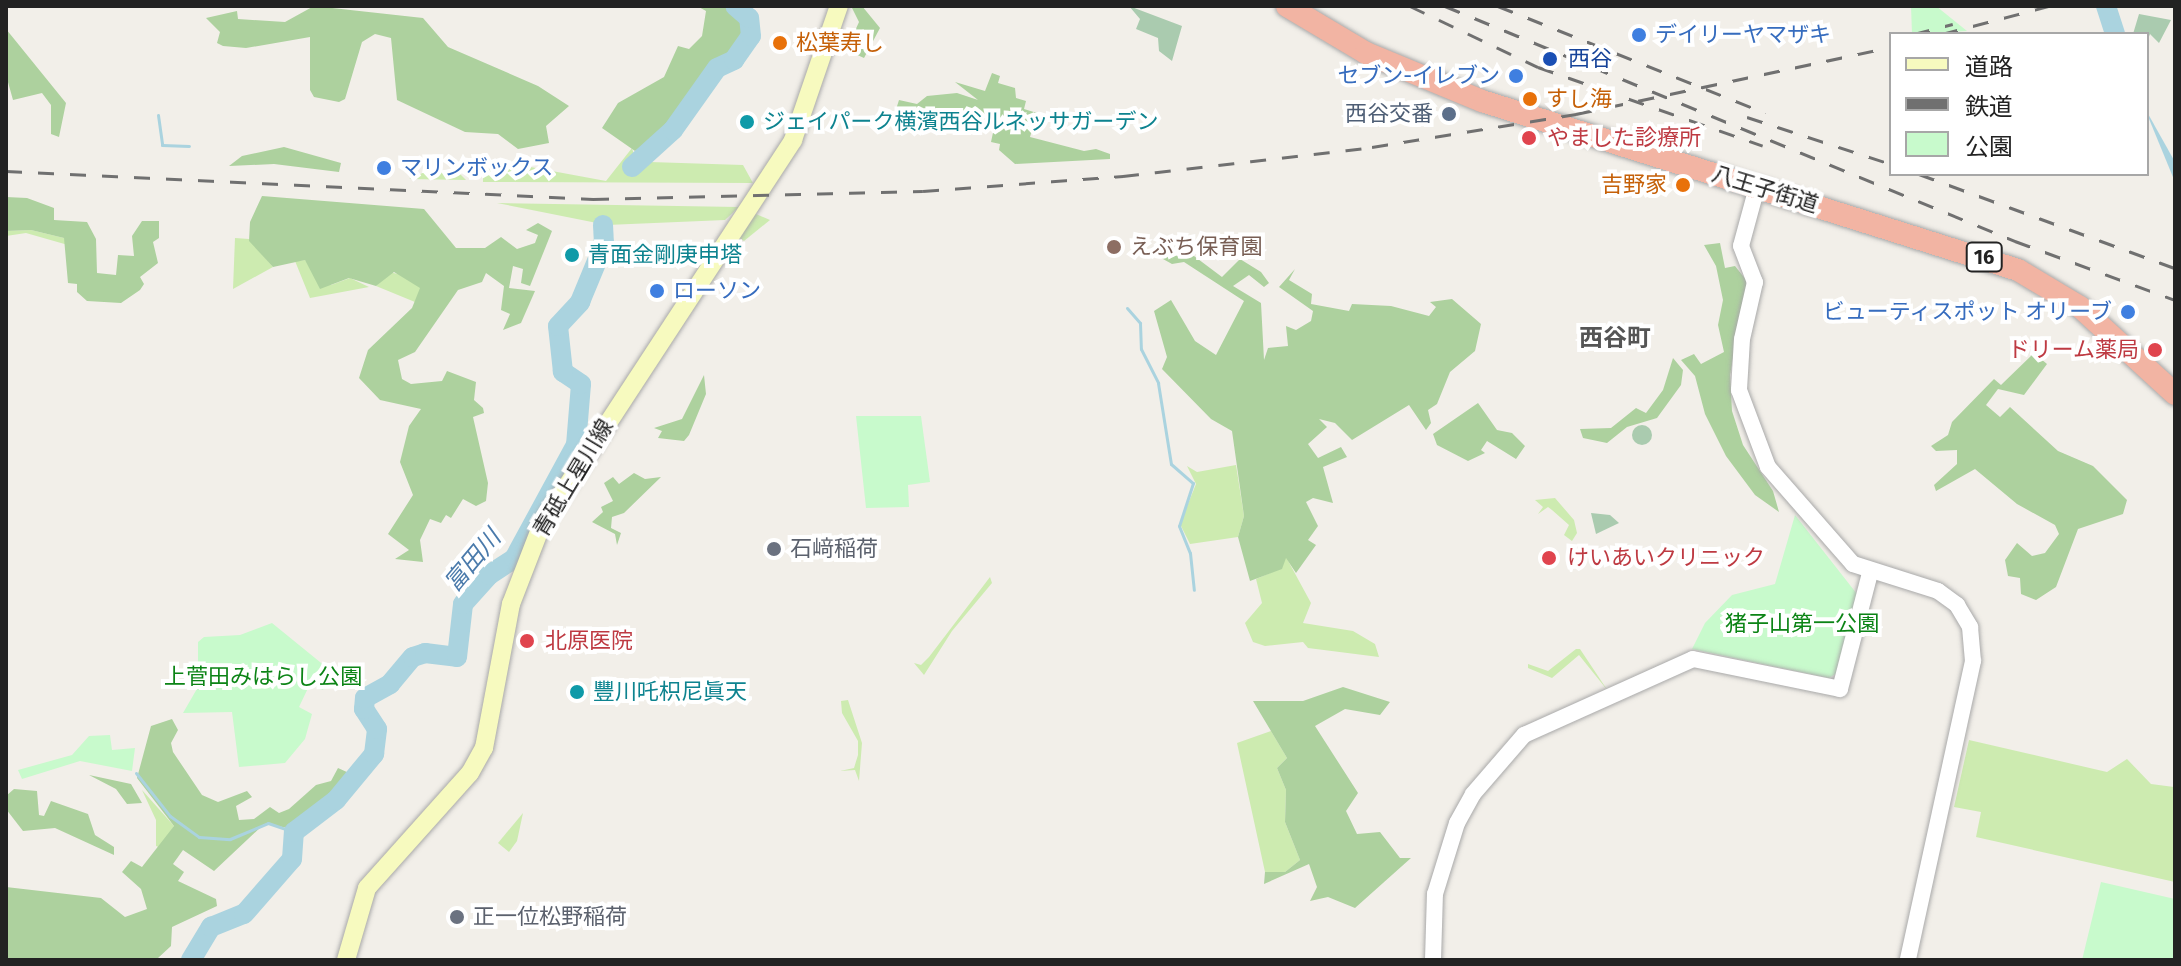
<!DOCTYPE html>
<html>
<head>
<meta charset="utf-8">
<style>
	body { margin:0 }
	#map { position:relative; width:2181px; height:966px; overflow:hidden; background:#f2efe9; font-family:"Fira Sans","Noto Sans JP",sans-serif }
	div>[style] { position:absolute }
	.grass>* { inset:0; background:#cdebb0 }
	.forest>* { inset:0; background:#add19e }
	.cemetery>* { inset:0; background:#aacbaf }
	.round { border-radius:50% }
	.park>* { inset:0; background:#c8facc }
	.water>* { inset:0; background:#aad3df }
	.stream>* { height:3px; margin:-1.5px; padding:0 1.5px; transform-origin:1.5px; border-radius:1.5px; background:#aad3df }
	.river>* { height:20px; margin:-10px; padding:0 10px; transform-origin:10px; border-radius:10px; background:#aad3df }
	.roads { filter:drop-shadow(0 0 2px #a9a9a9) drop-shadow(0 0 2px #a9a9a9) }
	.tertiary>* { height:16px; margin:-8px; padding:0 8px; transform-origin:8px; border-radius:8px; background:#fff }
	.secondary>* { height:18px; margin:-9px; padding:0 9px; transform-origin:9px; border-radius:9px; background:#f7fabf }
	.trunk>* { height:22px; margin:-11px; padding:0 11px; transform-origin:11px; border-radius:11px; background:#f2b4a3 }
	.rail>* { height:3px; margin-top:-1.5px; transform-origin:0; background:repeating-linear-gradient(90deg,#707070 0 16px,transparent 0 32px) }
	.dots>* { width:22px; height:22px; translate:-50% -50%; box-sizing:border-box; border:4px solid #fff; border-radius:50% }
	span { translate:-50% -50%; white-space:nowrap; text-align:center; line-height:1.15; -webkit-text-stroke:8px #fff; paint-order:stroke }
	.shield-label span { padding:2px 6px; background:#fff; border:2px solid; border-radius:6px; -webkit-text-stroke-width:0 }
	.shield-label { font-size:20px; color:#222; font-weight:700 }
	.shop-label { font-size:22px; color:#366cbe }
	.left { translate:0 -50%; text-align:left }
	.right { translate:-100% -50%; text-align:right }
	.food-label { font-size:22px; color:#c56008 }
	.transit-label { font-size:22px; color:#164399 }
	.service-label { font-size:22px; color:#4e5e75 }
	.culture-label { font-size:22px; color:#0d838f }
	.health-label { font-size:22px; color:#be3a42 }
	.street-label { font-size:22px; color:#222 }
	.education-label { font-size:22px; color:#785e54 }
	.worship-label { font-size:22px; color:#5b616d }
	.park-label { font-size:22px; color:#0c8416 }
	.neighbourhood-label { font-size:24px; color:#555; font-weight:700 }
	.water-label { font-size:24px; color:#4a7aab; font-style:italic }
	.frame { position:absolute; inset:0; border:8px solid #222; pointer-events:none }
	.legend { position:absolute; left:1889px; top:32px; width:260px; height:144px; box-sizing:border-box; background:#fff; border:2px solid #a7a7a7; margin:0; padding:10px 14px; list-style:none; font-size:24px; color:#222 }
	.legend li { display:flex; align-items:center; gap:16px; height:40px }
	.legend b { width:40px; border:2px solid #a7a7a7 }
</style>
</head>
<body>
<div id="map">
	<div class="grass">
		<i style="clip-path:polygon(632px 148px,634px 155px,650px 162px,743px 165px,753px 183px,483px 182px,483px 170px,525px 166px,606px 181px)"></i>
		<i style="clip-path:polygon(425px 172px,459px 173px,466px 180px,409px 179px)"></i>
		<i style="clip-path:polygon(497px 203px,739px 207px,725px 220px,607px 225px)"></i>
		<i style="clip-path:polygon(756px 214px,770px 220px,744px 241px,740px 238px)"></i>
		<i style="clip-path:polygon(31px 230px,64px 238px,68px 245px,26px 233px,6px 236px,6px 231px)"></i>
		<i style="clip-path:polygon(235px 238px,249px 239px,273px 267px,233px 289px)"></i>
		<i style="clip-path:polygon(305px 260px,331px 285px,350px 278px,369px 287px,310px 298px,295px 261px)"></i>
		<i style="clip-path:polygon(388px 272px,404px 275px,421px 288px,415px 302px,376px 286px)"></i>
		<i style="clip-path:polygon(1236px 465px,1244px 516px,1238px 537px,1190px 544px,1180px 524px,1196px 484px,1187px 466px,1197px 472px)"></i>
		<i style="clip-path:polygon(1555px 498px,1574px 520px,1577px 533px,1572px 541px,1564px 535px,1569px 525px,1552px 510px,1548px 507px,1538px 514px,1543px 507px,1535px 500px)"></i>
		<i style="clip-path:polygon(1286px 557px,1311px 603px,1303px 623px,1353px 631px,1375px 644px,1379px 657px,1308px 648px,1303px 642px,1265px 646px,1253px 642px,1245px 623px,1262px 603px,1256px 579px,1277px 570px)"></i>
		<i style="clip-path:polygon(990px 577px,992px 583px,952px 631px,924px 675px,914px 663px,921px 665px,929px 657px)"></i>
		<i style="clip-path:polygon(1576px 649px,1580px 649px,1608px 691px,1579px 655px,1552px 678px,1528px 668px,1528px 664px,1548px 671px)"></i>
		<i style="clip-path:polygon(848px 700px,862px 743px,859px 781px,855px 770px,840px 771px,854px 768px,858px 755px,858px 741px,842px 713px,841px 701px)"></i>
		<i style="clip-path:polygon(1271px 731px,1287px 758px,1277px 768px,1286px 790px,1285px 822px,1300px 860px,1285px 872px,1265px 872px,1237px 743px)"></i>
		<i style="clip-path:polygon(1969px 740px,2107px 772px,2127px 759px,2151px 784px,2174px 787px,2175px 882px,1976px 837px,1981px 812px,1954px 807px)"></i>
		<i style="clip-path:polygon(142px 790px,174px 826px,161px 848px,156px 846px,156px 820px)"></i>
		<i style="clip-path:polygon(523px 813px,517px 841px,509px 852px,498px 843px)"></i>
	</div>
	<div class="forest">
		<i style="clip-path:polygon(314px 6px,423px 18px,448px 47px,538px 86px,569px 106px,546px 126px,549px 143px,518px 149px,498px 134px,465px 132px,397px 100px,391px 38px,375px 34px,362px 42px,345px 99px,339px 102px,314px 97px,310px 90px,310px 37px,246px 48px,223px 46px,217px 43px,220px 32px,206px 18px,237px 11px,238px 19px,285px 22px)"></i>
		<i style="clip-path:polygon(697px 6px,732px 6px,747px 20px,748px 34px,733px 58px,716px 67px,671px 130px,635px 151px,602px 128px,618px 103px,664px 77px,678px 46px,689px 49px,702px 36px,706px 11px)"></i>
		<i style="clip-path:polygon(851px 6px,862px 6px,880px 28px,864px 58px,853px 53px,860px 35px,854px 33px,859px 22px)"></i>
		<i style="clip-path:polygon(6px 29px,66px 103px,59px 137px,51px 134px,51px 105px,42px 93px,13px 100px,6px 75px)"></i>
		<i style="clip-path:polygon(992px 73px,1000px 76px,998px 83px,1015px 88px,1016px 98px,1026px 101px,1024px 109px,1037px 113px,1030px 137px,1084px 151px,1096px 149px,1110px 154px,1110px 159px,1015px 164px,999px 150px,1000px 144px,991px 142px,994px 128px,977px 123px,973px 131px,936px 113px,929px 122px,892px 122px,899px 100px,917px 104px,927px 96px,957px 93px,978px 100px,955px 82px,985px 91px)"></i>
		<i style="clip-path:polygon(284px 147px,341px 163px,339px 172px,274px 164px,229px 166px,242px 156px)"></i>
		<i style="clip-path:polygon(262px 196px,424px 209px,456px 248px,485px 248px,501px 237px,517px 249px,535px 243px,538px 235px,526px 230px,538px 223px,552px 231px,530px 286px,521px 283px,523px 269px,513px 266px,509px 288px,535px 291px,521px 323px,503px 330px,510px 314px,501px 310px,504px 286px,486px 273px,482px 282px,458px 290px,415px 352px,398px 360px,402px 379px,411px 384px,442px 381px,447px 371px,476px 382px,474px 400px,483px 408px,484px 413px,473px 417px,488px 483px,486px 501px,476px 506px,463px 499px,451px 518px,446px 515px,441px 523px,430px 519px,420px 540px,423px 562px,395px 559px,409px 550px,388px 534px,413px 495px,400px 462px,409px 426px,421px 409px,380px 400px,359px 378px,368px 350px,412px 308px,420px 288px,394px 272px,376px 286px,349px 278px,320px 289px,305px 260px,273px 267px,249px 241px,250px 222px)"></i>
		<i style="clip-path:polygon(6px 197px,27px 198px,54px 208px,54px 220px,87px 222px,96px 239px,97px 273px,116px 275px,118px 255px,134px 256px,132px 236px,142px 221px,159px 221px,159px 238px,153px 242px,158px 263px,140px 277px,144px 284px,140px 290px,121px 303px,87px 301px,77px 292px,77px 284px,68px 283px,64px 238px,31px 230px,6px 231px)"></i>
		<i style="clip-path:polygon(1720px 243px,1725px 268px,1735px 266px,1747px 281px,1730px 375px,1732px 411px,1743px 445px,1773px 491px,1779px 512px,1755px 495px,1726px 456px,1705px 414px,1695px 376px,1681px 360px,1694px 354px,1701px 364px,1724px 352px,1718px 325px,1723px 300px,1716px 266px,1704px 245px)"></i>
		<i style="clip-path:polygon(1158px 251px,1185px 258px,1190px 253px,1222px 277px,1240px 259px,1261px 272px,1269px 283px,1264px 287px,1249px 275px,1233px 286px,1261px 303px,1264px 360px,1268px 348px,1288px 346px,1286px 326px,1296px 330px,1311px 321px,1313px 311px,1279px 287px,1295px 269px,1289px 280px,1312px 294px,1311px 304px,1349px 311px,1352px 304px,1391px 306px,1429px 316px,1436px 307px,1430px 302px,1452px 299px,1481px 324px,1475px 351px,1450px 372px,1437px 404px,1428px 410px,1431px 423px,1426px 430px,1409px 405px,1352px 440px,1335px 423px,1319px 419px,1327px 427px,1308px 444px,1318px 458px,1341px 447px,1347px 457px,1323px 467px,1333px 503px,1313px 498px,1306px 502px,1318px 526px,1308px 540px,1316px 545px,1296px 573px,1286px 558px,1282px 569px,1250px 581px,1238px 537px,1244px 516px,1232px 431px,1211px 419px,1162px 369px,1167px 357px,1154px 311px,1171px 300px,1195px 341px,1216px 355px,1244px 301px,1184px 262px,1172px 264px,1154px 254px)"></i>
		<i style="clip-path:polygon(2034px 353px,2047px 364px,2024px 395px,1998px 389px,1986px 405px,2000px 417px,2010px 407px,2058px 451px,2093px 466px,2127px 500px,2123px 514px,2078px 529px,2056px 587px,2036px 600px,2021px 594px,2020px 578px,2008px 576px,2005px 560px,2017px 543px,2032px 556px,2045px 553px,2059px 534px,2055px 525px,2017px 504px,1975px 469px,1936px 491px,1934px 485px,1957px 464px,1957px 450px,1936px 451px,1931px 446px,1948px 435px,1952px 422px,1994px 379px,2001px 385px)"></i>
		<i style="clip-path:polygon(1673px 358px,1683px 370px,1681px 385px,1657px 418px,1627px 427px,1607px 443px,1583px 438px,1580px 429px,1611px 428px,1636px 408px,1646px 413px,1663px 390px)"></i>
		<i style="clip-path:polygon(704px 375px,706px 394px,689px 435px,684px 441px,658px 438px,662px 431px,654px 428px,682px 419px)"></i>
		<i style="clip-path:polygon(1478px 403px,1497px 430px,1512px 433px,1525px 446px,1516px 459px,1487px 441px,1481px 450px,1485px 453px,1468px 461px,1437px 445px,1433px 434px)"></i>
		<i style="clip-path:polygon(634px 473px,645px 479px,661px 477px,624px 513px,612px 517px,611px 528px,621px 533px,617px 545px,615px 534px,592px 522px,603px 512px,601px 507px,613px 501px,604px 483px,613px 477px,619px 484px)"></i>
		<i style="clip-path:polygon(1343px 687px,1390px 702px,1380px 715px,1345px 709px,1315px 726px,1358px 793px,1346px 811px,1357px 834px,1380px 832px,1400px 858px,1411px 858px,1355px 908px,1328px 897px,1310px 901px,1317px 887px,1309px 864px,1264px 884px,1265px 872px,1285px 872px,1300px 860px,1285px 822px,1286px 790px,1277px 768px,1287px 758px,1253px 701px,1303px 701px)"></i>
		<i style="clip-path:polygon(172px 719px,178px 730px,171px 743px,173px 752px,202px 795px,218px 802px,247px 791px,252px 797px,236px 806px,239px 820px,254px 819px,270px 807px,279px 813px,289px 809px,316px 785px,331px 781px,338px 768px,349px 773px,334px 798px,295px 829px,264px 824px,214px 871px,183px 850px,173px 864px,184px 872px,178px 881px,216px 899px,217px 906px,172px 927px,171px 946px,158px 958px,6px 960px,6px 887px,101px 898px,125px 917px,147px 909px,141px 889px,122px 872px,131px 861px,142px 867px,174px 826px,137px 778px,151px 726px)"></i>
		<i style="clip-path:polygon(89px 775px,131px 784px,142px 803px,127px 804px,116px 789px)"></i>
		<i style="clip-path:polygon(14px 789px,37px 791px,39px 815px,44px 816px,51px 801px,88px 814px,95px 835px,114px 847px,114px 855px,55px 828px,23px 831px,6px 809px,6px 796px)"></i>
	</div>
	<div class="cemetery">
		<i style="clip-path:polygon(1129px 6px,1182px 26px,1172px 61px,1159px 51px,1158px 38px,1136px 29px,1140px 19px)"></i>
		<i style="clip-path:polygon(2139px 14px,2171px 20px,2159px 43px,2150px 34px,2148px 39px,2147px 34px,2133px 34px)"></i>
		<i class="round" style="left:1632px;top:425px;width:20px;height:20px"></i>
		<i style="clip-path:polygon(1591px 513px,1610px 515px,1619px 523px,1596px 534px)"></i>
	</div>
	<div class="park">
		<i style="clip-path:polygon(1911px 6px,1936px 6px,1967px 31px,1912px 34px)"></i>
		<i style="clip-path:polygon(856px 416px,921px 416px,930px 482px,908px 485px,909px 507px,866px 508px)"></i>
		<i style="clip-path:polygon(1795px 515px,1857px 594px,1840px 671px,1829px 678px,1692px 649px,1705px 623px,1732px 595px,1775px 584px)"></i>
		<i style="clip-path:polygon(272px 623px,331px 671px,323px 690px,310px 684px,299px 707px,312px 714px,305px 739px,285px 763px,239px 767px,232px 712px,183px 713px,198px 687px,198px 642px,204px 637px,240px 635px)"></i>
		<i style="clip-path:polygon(110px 735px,112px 750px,135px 748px,132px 771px,80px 761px,22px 779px,18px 770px,72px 755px,89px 736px)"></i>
		<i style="clip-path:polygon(2101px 882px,2175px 899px,2175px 960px,2082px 960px)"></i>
	</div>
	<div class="water">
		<i style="clip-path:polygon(2147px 112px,2175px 162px,2175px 182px,2147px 114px)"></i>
	</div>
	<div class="stream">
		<i style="left:158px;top:115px;width:30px;rotate:82deg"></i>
		<i style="left:162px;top:145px;width:27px;rotate:2deg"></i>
		<i style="left:1127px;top:308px;width:20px;rotate:49deg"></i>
		<i style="left:1140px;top:323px;width:26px;rotate:88deg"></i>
		<i style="left:1141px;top:349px;width:38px;rotate:63deg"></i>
		<i style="left:1158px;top:383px;width:82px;rotate:80.9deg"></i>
		<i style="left:1171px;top:464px;width:29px;rotate:41deg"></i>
		<i style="left:1193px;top:483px;width:45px;rotate:108deg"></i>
		<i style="left:1179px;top:526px;width:29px;rotate:68deg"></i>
		<i style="left:1190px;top:553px;width:37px;rotate:84deg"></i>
		<i style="left:136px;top:773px;width:55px;rotate:51.7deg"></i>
		<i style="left:170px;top:816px;width:36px;rotate:36deg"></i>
		<i style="left:199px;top:837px;width:31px;rotate:4deg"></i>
		<i style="left:230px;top:839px;width:41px;rotate:-22.8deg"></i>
		<i style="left:268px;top:823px;width:28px;rotate:19deg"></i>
	</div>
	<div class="river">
		<i style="left:2106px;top:6px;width:29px;rotate:72deg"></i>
		<i style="left:632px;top:167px;width:55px;rotate:-42.1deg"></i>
		<i style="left:673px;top:130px;width:76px;rotate:-54.6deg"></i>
		<i style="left:717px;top:68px;width:19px;rotate:-25deg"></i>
		<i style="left:734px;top:60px;width:29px;rotate:-55deg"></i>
		<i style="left:751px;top:36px;width:18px;rotate:-96deg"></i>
		<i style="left:749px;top:18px;width:18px;rotate:-139deg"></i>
		<i style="left:191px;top:960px;width:39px;rotate:-59deg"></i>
		<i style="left:211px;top:927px;width:35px;rotate:-22deg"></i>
		<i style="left:244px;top:914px;width:73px;rotate:-48.9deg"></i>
		<i style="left:292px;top:859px;width:27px;rotate:-86deg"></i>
		<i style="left:294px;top:832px;width:53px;rotate:-37.3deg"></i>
		<i style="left:336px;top:800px;width:60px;rotate:-50.4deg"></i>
		<i style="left:374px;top:754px;width:25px;rotate:-83deg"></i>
		<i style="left:377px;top:729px;width:24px;rotate:-123deg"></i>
		<i style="left:364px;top:709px;width:11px;rotate:-85deg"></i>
		<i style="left:365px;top:698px;width:29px;rotate:-29deg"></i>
		<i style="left:390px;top:684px;width:35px;rotate:-50deg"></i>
		<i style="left:413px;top:657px;width:13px;rotate:-18deg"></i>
		<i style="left:425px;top:653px;width:32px;rotate:7deg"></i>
		<i style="left:457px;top:657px;width:53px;rotate:-83.5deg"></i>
		<i style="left:463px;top:604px;width:39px;rotate:-48deg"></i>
		<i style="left:489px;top:575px;width:30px;rotate:-33deg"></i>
		<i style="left:514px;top:559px;width:130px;rotate:-61.5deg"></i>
		<i style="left:576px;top:445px;width:61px;rotate:-85.3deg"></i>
		<i style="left:581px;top:384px;width:22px;rotate:-146deg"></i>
		<i style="left:563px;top:372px;width:46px;rotate:-96.2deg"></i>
		<i style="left:558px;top:326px;width:33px;rotate:-47deg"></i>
		<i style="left:580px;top:302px;width:63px;rotate:-67.5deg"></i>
		<i style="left:604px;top:244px;width:19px;rotate:-93deg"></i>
	</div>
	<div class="roads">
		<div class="tertiary">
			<i style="left:1757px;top:187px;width:61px;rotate:105.2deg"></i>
			<i style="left:1741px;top:246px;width:39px;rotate:69deg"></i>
			<i style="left:1755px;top:282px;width:58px;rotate:102.8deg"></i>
			<i style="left:1742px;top:339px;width:51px;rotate:93.4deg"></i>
			<i style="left:1739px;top:390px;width:82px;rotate:69.4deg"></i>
			<i style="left:1768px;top:467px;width:129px;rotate:48.8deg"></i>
			<i style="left:1853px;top:564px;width:89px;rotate:17.6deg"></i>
			<i style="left:1938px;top:591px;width:24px;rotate:36deg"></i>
			<i style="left:1957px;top:605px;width:26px;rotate:59deg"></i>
			<i style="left:1970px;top:627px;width:34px;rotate:85deg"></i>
			<i style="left:1973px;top:661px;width:306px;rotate:102.3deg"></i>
			<i style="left:1433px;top:960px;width:66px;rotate:-88.3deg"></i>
			<i style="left:1435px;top:894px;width:74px;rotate:-72.8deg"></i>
			<i style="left:1457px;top:823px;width:33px;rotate:-61deg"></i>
			<i style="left:1473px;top:794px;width:78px;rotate:-49.2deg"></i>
			<i style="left:1524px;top:735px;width:185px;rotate:-24.2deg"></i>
			<i style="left:1693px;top:659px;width:150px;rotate:11.5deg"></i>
			<i style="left:1840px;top:689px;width:120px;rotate:-75.5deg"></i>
		</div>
		<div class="secondary">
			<i style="left:346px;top:960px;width:75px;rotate:-73.7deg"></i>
			<i style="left:367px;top:888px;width:154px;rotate:-48.2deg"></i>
			<i style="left:470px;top:773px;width:29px;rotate:-61deg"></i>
			<i style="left:484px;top:748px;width:147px;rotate:-79.4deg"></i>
			<i style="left:511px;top:604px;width:86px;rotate:-68.8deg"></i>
			<i style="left:542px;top:524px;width:459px;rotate:-56.8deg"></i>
			<i style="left:793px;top:140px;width:142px;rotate:-71.1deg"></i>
		</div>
		<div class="trunk">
			<i style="left:1287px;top:6px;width:92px;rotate:30.7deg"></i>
			<i style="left:1366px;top:53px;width:126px;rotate:22.5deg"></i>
			<i style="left:1482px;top:101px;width:562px;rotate:17.5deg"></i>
			<i style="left:2018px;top:270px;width:72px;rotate:30.8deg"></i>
			<i style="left:2080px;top:307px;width:129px;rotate:42.5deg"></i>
		</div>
	</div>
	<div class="rail">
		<i style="left:1410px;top:6px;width:142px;rotate:25.5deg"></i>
		<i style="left:1538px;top:67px;width:238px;rotate:19.3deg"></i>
		<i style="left:1445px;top:6px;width:617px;rotate:22.41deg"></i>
		<i style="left:2015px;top:241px;width:171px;rotate:20.2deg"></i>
		<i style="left:1498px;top:6px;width:288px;rotate:21.8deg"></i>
		<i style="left:1914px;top:34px;width:40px;rotate:-14.4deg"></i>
		<i style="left:1942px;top:34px;width:111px;rotate:-14.7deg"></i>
		<i style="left:1747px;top:117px;width:151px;rotate:18.1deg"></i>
		<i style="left:6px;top:171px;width:588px;rotate:2.73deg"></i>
		<i style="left:593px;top:199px;width:330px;rotate:-1.4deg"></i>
		<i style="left:923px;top:191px;width:201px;rotate:-4.3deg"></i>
		<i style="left:1123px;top:176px;width:251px;rotate:-6.6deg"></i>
		<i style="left:1372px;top:147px;width:207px;rotate:-9.2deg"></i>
		<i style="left:1576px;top:114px;width:322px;rotate:-12deg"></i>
		<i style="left:1919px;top:174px;width:273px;rotate:20.2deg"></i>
	</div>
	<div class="dots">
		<i style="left:1639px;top:35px;background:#3f7fe0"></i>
		<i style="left:780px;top:43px;background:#e8710a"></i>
		<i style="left:1550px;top:59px;background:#1a4fb4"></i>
		<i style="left:1516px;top:76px;background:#3f7fe0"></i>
		<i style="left:1530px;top:99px;background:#e8710a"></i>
		<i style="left:1449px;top:114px;background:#5c6f8a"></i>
		<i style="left:747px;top:122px;background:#0f9aa8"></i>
		<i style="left:1529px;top:138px;background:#e0444e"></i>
		<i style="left:384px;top:168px;background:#3f7fe0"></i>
		<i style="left:1683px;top:185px;background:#e8710a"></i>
		<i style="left:1114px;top:247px;background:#8d6e63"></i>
		<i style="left:572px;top:255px;background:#0f9aa8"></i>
		<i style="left:657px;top:291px;background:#3f7fe0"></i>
		<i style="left:2128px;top:312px;background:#3f7fe0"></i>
		<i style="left:2155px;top:350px;background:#e0444e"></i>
		<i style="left:774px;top:549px;background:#6b7280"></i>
		<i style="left:1549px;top:558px;background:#e0444e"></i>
		<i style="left:527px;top:641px;background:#e0444e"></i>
		<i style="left:577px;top:692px;background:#0f9aa8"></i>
		<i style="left:457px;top:917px;background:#6b7280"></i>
	</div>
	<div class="shield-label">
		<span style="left:1984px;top:257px">16</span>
	</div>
	<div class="shop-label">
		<span class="left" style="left:1655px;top:35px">デイリーヤマザキ</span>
		<span class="right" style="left:1500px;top:76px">セブン-イレブン</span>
		<span class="left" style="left:400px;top:168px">マリンボックス</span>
		<span class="left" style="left:673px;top:291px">ローソン</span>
		<span class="right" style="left:2112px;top:312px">ビューティスポット オリーブ</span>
	</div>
	<div class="food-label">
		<span class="left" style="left:796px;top:43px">松葉寿し</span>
		<span class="left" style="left:1546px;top:99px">すし海</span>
		<span class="right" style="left:1667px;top:185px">吉野家</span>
	</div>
	<div class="transit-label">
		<span class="left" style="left:1568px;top:59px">西谷</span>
	</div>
	<div class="service-label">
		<span class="right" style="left:1433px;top:114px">西谷交番</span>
	</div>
	<div class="culture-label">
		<span class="left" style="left:763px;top:122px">ジェイパーク横濱西谷ルネッサガーデン</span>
		<span class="left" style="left:588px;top:255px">青面金剛庚申塔</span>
		<span class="left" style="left:593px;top:692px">豐川吒枳尼眞天</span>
	</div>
	<div class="health-label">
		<span class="left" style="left:1547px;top:138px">やました診療所</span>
		<span class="right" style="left:2139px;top:350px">ドリーム薬局</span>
		<span class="left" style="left:1567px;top:558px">けいあいクリニック</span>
		<span class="left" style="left:545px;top:641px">北原医院</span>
	</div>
	<div class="street-label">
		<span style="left:1765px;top:189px;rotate:17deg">八王子街道</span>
		<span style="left:573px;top:478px;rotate:-59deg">青砥上星川線</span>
	</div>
	<div class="education-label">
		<span class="left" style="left:1130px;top:247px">えぶち保育園</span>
	</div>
	<div class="worship-label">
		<span class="left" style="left:790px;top:549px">石﨑稲荷</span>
		<span class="left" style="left:473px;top:917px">正一位松野稲荷</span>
	</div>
	<div class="park-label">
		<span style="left:1802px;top:624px">猪子山第一公園</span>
		<span style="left:263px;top:677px">上菅田みはらし公園</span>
	</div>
	<div class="neighbourhood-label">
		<span style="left:1615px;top:339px">西谷町</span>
	</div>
	<div class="water-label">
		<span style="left:473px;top:561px;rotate:-50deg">富田川</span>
	</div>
	<div class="frame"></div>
	<ul class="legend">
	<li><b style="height:10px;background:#f7fabf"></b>道路</li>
	<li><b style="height:10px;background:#707070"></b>鉄道</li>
	<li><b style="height:22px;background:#c8facc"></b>公園</li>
	</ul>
</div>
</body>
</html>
